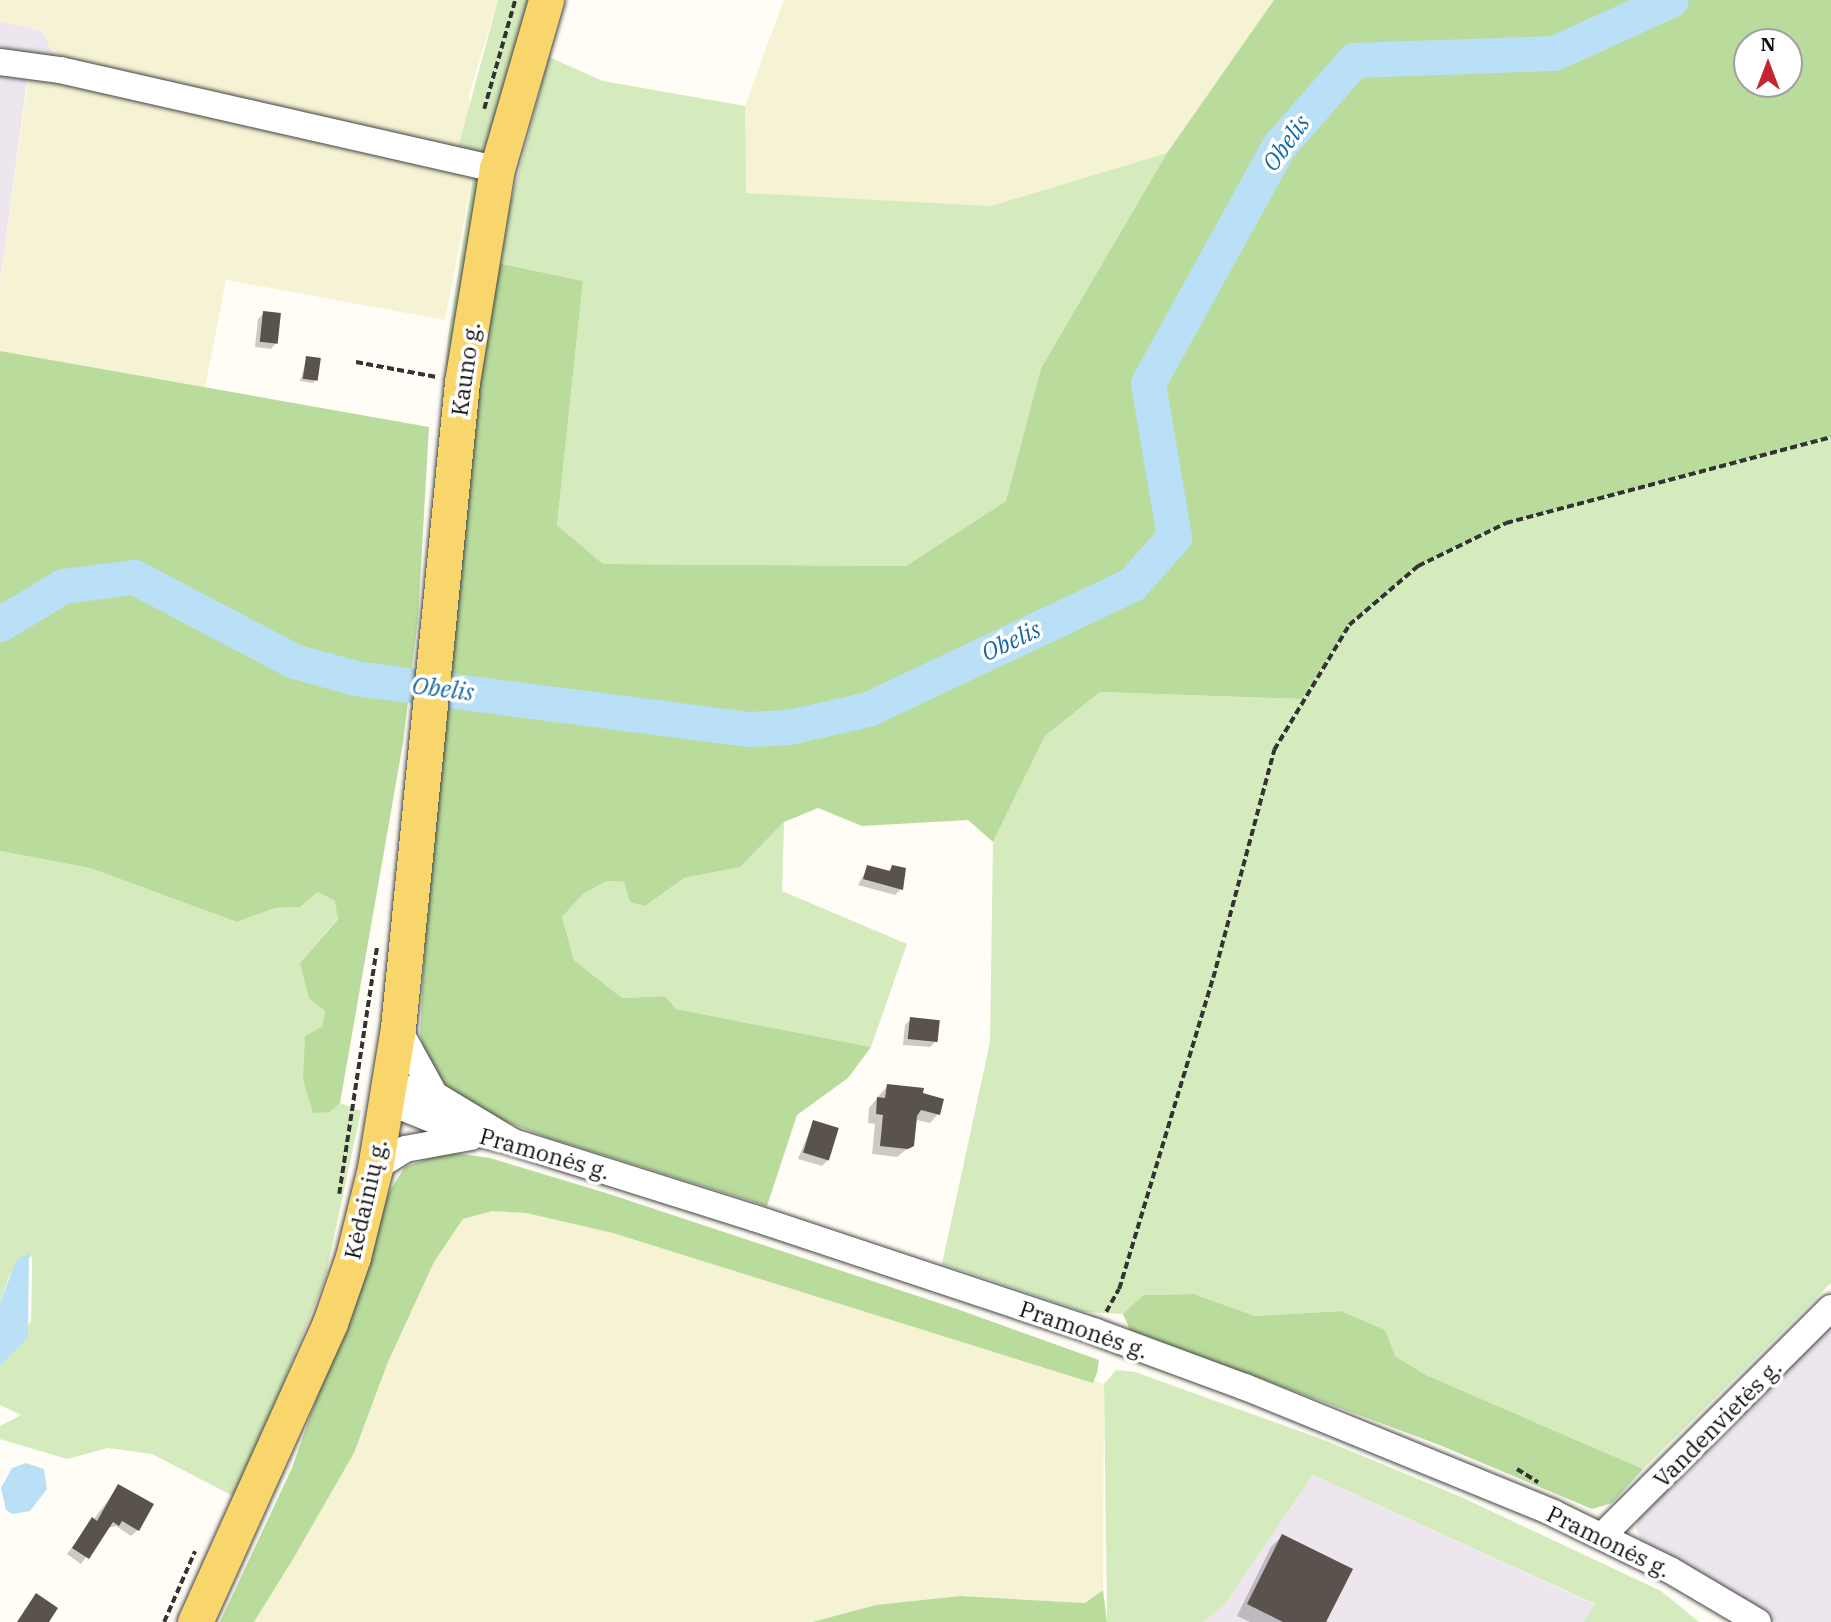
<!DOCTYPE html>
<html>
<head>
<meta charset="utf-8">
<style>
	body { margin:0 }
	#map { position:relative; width:1831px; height:1622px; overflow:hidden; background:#fffdf5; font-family:"IBM Plex Serif",serif }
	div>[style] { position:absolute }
	.industrial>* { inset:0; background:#eee6ef }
	.farmland>* { inset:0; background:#f6f3d4 }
	.green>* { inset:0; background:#d5ebbd }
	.forest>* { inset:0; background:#b9dc9c }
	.water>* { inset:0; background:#b9e0f7 }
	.shadow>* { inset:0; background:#0003 }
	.river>* { height:35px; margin:-17.5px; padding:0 17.5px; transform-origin:17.5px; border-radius:17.5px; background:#b9e0f7 }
	.building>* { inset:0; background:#5a524d; transform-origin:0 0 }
	.path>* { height:3.5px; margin-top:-1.75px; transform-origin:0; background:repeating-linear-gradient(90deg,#333 0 7px,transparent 0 10.5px) }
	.roads { filter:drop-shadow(0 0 2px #444) drop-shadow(0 0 2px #444) }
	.minor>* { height:26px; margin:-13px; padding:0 13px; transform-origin:13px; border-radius:13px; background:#fff }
	.major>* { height:35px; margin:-17.5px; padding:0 17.5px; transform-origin:17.5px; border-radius:17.5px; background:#f9d66b }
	span { translate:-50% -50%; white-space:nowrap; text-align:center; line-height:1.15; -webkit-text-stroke:7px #fff; paint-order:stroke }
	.street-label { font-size:23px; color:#111 }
	.water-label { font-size:24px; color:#1768a6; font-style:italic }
	.north { position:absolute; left:1733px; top:28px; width:70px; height:70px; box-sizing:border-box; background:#fff; border:2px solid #a0a0a0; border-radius:50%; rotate:0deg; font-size:19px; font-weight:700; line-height:28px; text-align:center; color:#111 }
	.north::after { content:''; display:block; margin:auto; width:24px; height:32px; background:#c4262e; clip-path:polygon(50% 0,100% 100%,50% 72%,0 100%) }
</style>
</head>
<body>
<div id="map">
	<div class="industrial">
		<i style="clip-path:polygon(0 21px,43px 31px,60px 70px,29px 67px,0 282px)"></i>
		<i style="clip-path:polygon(1831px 1320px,1831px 1622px,1776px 1622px,1640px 1539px,1636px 1527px,1642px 1510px)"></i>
		<i style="clip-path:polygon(1313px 1475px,1596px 1605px,1583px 1622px,1203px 1622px,1225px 1604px)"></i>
	</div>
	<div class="farmland">
		<i style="clip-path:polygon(0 0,498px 0,469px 95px,475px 163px,445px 320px,226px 280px,205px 388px,0 351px,0 282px,30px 66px,60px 70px,43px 31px,0 21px)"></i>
		<i style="clip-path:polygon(784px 0,1274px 0,1167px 153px,991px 206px,745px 193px,745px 106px)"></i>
		<i style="clip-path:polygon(492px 1211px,526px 1213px,613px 1233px,1104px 1384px,1103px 1590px,1085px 1603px,960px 1596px,876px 1605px,812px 1622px,254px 1622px,354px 1453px,388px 1362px,434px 1262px,463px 1219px)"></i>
	</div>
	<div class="green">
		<i style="clip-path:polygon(498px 0,533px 0,488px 148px,475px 163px,479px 198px,441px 429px,448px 337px,475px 163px,455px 159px)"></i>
		<i style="clip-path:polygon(549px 57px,603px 81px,745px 106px,746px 193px,991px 206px,1167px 153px,1041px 368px,1006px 501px,906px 566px,603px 564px,557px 525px,583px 281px,495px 262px)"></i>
		<i style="clip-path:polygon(1831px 437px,1831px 1283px,1643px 1469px,1426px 1375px,1395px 1356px,1384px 1330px,1341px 1311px,1255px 1316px,1194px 1294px,1143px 1295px,1123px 1314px,1085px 1312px,942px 1264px,990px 1042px,993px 842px,1045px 736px,1100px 692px,1302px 699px,1349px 625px,1418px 566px,1506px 523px)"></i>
		<i style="clip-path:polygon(784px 822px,782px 891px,907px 944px,871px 1047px,676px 1009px,665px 996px,622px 998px,574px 960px,562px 917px,584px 893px,607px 881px,624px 882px,645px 906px,684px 878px,740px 867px)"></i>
		<i style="clip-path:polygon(0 851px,90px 868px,237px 922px,275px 908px,300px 907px,318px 892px,336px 901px,338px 918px,300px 963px,325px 1011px,322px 1027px,330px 1112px,340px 1103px,361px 1111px,325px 1279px,237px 1498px,152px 1454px,108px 1448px,67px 1459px,0 1439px,0 1426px,21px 1415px,0 1405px,0 1366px,31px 1321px,32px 1278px,32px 1256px,10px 1274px,0 1303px)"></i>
		<i style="clip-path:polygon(1116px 1370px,1135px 1372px,1324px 1440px,1461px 1497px,1661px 1591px,1699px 1622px,1583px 1622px,1595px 1604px,1313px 1475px,1225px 1604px,1203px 1622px,1107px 1622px,1104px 1384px)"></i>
	</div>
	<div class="forest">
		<i style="clip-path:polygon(evenodd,1274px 0,1831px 0,1831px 437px,1506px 523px,1418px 566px,1349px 625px,1302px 699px,1100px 692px,1045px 736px,993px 842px,968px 820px,862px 826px,818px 808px,784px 822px,740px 867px,684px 878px,645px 906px,630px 902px,624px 882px,607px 881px,584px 893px,562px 917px,574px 960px,622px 998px,665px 996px,676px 1009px,871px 1047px,848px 1078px,797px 1115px,767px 1206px,549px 1138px,486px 1114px,445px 1087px,428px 1067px,420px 1033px,436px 746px,494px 262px,583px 281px,557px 525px,603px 564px,906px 566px,1006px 501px,1041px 368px,1167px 153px,1274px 0,1747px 42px,1789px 42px,1789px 84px,1747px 84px,1747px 42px)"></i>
		<i style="clip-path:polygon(0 351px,429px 427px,418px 618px,403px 743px,340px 1103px,330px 1112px,313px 1113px,303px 1079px,305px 1036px,322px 1027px,325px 1011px,309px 998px,300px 963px,338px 919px,335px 901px,318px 892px,300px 907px,275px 908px,237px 922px,90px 868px,0 851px)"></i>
		<i style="clip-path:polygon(448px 1152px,490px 1158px,606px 1193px,957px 1309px,1099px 1360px,1097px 1373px,1093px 1383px,613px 1233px,526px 1213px,492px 1211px,463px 1219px,434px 1262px,388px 1362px,354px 1453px,293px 1559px,254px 1622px,220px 1622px,292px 1468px,389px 1192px,405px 1167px)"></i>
		<i style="clip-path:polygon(1194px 1294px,1255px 1316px,1341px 1311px,1385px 1330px,1395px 1356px,1426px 1375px,1643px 1469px,1612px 1503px,1592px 1509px,1437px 1444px,1130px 1330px,1123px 1314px,1143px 1295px)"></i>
		<i style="clip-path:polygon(1103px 1590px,1107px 1622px,812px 1622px,876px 1605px,960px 1596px,1085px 1603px)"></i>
	</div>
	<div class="water">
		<i style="clip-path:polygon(29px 1252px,28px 1337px,0 1366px,0 1303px,16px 1261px)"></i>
		<i style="clip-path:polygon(26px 1463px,44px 1469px,47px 1489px,30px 1511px,12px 1514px,6px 1510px,1px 1488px,12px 1468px)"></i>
	</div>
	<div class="shadow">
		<i style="clip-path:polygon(264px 313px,277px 342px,271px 349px,255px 347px,258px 319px)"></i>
		<i style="clip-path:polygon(307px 358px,315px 381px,313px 383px,300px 381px)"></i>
		<i style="clip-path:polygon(868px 867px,887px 872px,892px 867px,901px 889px,895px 895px,858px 885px)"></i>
		<i style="clip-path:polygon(911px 1019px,936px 1041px,930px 1047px,903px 1045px,905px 1025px)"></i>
		<i style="clip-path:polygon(887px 1086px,921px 1095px,938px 1114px,930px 1123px,917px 1120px,912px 1145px,897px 1157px,872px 1154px,875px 1124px,868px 1123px,869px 1108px)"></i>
		<i style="clip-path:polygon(813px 1122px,828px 1160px,822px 1166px,798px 1159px)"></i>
		<i style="clip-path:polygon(119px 1486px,138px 1530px,131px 1536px,116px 1526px,107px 1528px,81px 1564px,67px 1554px)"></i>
		<i style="clip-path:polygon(1282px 1536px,1325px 1620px,1329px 1622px,1250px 1622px,1237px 1616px,1271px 1547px)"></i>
	</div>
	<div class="river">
		<i style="left:0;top:624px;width:74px;rotate:-31.1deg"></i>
		<i style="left:63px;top:586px;width:72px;rotate:-7.2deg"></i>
		<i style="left:134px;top:577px;width:181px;rotate:27.7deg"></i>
		<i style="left:294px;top:661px;width:63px;rotate:15.6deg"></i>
		<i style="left:355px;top:678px;width:397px;rotate:7.4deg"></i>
		<i style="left:749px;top:729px;width:40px;rotate:-2.9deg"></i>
		<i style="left:789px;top:727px;width:81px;rotate:-12.8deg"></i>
		<i style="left:868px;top:709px;width:292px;rotate:-25.3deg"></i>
		<i style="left:1132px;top:584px;width:63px;rotate:-48.2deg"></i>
		<i style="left:1174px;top:537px;width:156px;rotate:-99.6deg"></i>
		<i style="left:1148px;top:383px;width:271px;rotate:-61.1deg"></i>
		<i style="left:1279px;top:146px;width:114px;rotate:-48.9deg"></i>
		<i style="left:1354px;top:60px;width:200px;rotate:-2deg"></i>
		<i style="left:1554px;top:53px;width:128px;rotate:-24.4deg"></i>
	</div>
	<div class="building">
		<i style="left:263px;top:311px;width:18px;height:31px;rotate:6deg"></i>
		<i style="left:306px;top:356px;width:15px;height:23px;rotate:8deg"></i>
		<i style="clip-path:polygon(867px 865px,890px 871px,892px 865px,906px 868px,903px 890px,863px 879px)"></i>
		<i style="left:910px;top:1017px;width:30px;height:22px;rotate:6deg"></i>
		<i style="clip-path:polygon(887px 1084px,924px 1088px,923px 1093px,944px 1099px,940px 1115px,921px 1110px,917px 1116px,914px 1146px,908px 1149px,880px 1146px,883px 1115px,876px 1114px,877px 1097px,885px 1098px)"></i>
		<i style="left:813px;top:1120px;width:27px;height:34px;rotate:17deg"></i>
		<i style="clip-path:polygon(118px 1484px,154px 1504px,139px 1531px,122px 1521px,119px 1526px,113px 1522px,89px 1559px,72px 1548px,92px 1517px,97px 1521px)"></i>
		<i style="clip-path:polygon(1282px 1534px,1353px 1569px,1326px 1622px,1283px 1622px,1247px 1604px)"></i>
		<i style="clip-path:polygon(36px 1593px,58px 1608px,49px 1622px,17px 1622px)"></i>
	</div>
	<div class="path">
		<i style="left:484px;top:109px;width:113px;rotate:-74.1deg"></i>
		<i style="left:356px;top:362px;width:82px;rotate:10.5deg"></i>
		<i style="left:339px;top:1194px;width:251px;rotate:-81.3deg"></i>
		<i style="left:1106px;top:1312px;width:26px;rotate:-61deg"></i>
		<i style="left:1119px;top:1289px;width:325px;rotate:-73.2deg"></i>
		<i style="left:1213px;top:978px;width:236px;rotate:-75deg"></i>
		<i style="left:1274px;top:750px;width:146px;rotate:-59deg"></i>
		<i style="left:1349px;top:625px;width:91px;rotate:-40.5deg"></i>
		<i style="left:1418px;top:566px;width:98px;rotate:-26deg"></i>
		<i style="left:1506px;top:523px;width:336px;rotate:-14.8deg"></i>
		<i style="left:1517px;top:1469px;width:25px;rotate:32deg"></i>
		<i style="left:164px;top:1622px;width:77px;rotate:-66.4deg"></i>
	</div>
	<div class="roads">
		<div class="minor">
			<i style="left:0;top:62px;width:61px;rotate:7.6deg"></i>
			<i style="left:60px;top:70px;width:448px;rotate:12.8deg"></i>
			<i style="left:398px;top:1028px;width:77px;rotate:61.1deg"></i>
			<i style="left:513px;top:1142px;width:91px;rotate:-148.9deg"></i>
			<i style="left:435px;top:1095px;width:20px;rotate:-160deg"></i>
			<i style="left:416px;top:1088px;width:27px;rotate:170deg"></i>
			<i style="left:389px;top:1093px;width:16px;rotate:52deg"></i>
			<i style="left:399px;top:1106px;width:53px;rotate:22.2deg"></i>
			<i style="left:448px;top:1126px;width:67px;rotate:13.8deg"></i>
			<i style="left:513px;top:1142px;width:253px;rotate:17.5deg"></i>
			<i style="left:754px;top:1218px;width:360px;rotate:18.4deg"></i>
			<i style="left:1096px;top:1332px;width:159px;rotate:20.3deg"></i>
			<i style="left:1245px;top:1387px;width:333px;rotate:22.2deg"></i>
			<i style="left:1553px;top:1513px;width:130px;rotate:26deg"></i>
			<i style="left:1670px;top:1570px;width:102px;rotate:30.6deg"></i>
			<i style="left:375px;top:1168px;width:36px;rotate:-32deg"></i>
			<i style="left:405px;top:1149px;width:67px;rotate:-10.3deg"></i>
			<i style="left:1602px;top:1536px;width:323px;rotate:-44.9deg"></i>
		</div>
		<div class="major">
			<i style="left:195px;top:1622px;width:328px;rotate:-65.7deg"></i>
			<i style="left:330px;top:1323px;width:70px;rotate:-70.8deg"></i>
			<i style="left:353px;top:1257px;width:92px;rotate:-76.1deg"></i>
			<i style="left:375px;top:1168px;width:142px;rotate:-80.7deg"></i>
			<i style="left:398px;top:1028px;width:649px;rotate:-84.34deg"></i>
			<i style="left:462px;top:382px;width:216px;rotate:-80.7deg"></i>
			<i style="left:497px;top:169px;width:176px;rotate:-73.8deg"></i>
		</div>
	</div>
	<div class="street-label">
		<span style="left:465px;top:369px;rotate:-82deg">Kauno g.</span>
		<span style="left:545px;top:1153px;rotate:16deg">Pramonės g.</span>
		<span style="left:365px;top:1199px;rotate:-77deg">Kėdainių g.</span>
		<span style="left:1084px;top:1329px;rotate:19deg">Pramonės g.</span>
		<span style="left:1717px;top:1423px;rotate:-45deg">Vandenvietės g.</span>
		<span style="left:1609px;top:1541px;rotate:26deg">Pramonės g.</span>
	</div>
	<div class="water-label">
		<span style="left:1286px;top:143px;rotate:-54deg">Obelis</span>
		<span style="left:1011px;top:641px;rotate:-25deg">Obelis</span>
		<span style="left:443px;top:689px;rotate:7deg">Obelis</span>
	</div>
	<div class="north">N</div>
</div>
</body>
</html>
